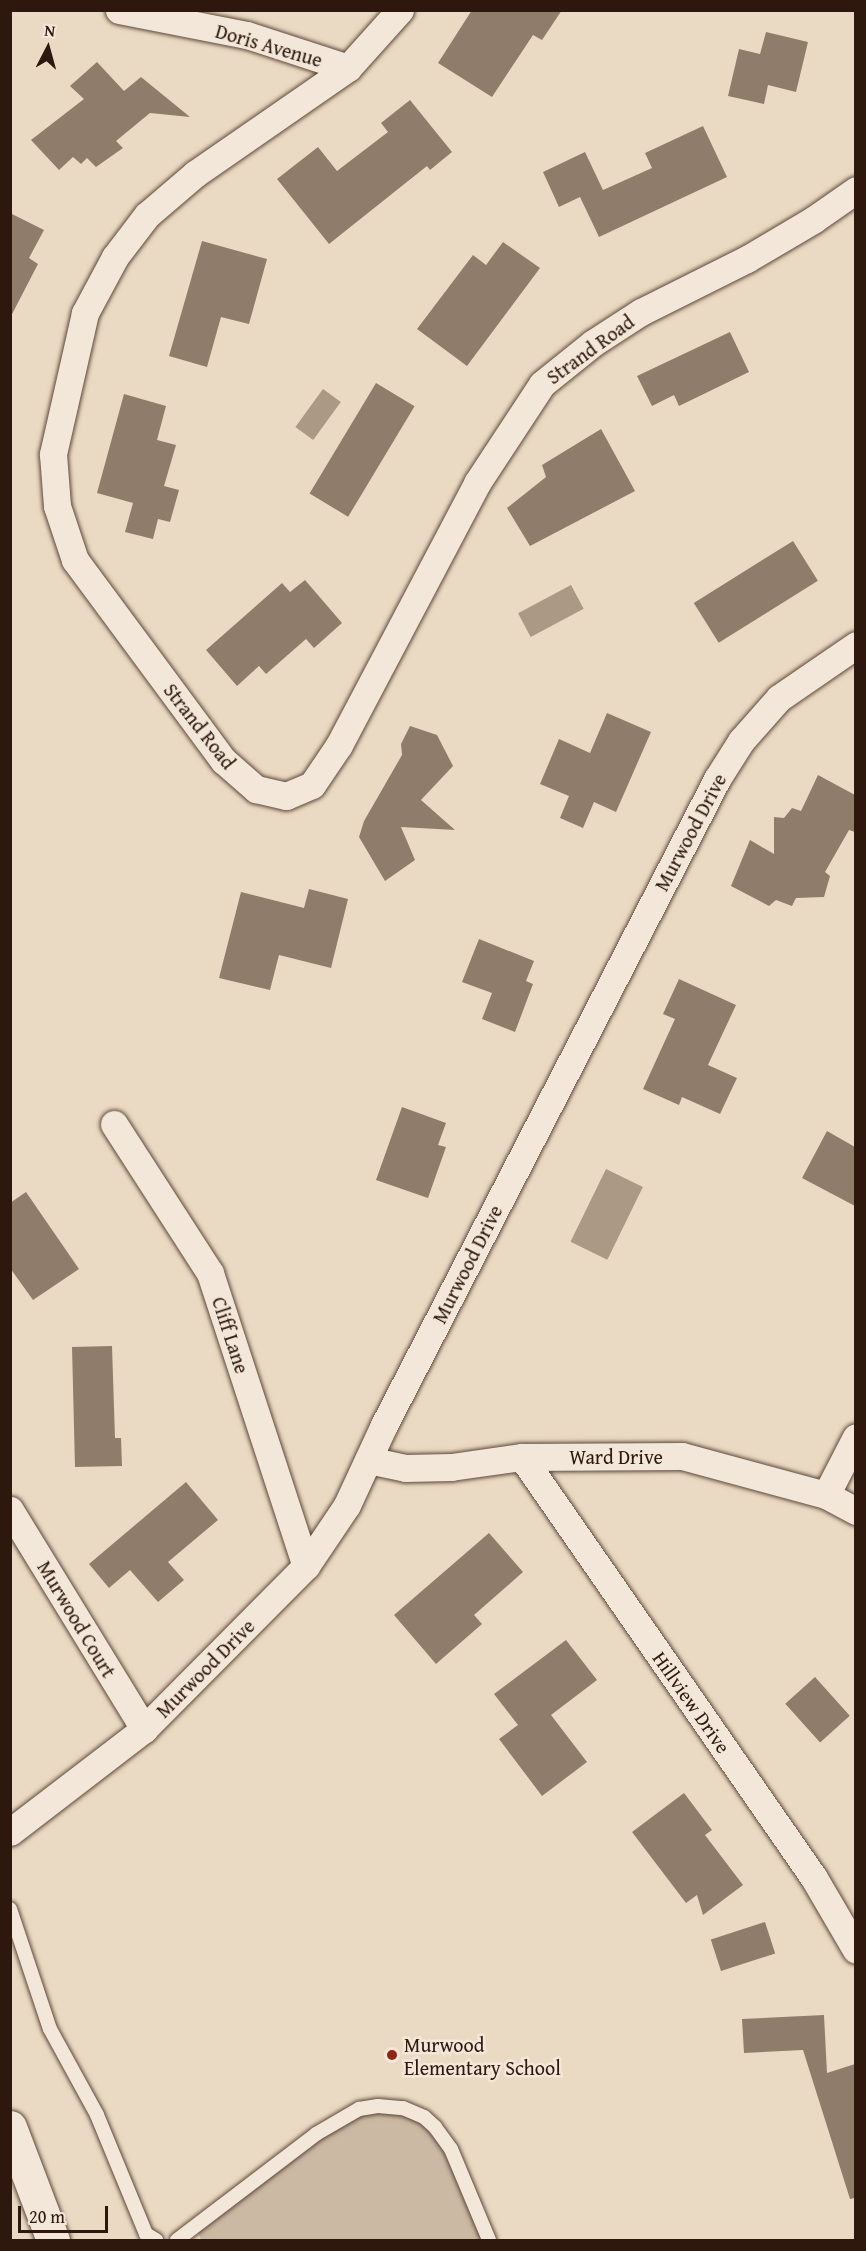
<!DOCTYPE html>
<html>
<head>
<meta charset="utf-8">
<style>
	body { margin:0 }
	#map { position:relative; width:866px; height:2251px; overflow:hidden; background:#ebdac3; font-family:"Gentium Book Plus",serif }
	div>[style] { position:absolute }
	.green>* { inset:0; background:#cbb9a4 }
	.water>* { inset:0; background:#ab9885; transform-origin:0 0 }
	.building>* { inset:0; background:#907c6b; transform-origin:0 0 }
	.roads { filter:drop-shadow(0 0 2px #5d483a) drop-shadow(0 0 2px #5d483a) }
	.service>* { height:14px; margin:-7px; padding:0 7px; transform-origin:7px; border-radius:7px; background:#f2e7d8 }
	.minor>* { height:27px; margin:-13.5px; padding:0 13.5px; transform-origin:13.5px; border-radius:13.5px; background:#f2e7d8 }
	.secondary>* { height:33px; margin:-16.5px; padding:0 16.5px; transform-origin:16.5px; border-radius:16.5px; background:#f2e7d8 }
	.dots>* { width:16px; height:16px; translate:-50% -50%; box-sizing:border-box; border:3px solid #f2e7d8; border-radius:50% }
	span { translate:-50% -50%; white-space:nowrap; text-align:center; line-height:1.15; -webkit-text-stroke:5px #f2e7d8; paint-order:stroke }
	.street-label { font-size:20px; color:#2e170c }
	.poi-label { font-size:20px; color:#2e170c }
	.left { translate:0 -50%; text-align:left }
	.frame { position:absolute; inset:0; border:12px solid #2e170c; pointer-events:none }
	.north { position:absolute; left:18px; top:18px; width:60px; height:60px; -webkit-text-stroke:4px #f2e7d8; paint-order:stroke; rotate:6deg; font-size:16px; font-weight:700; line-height:24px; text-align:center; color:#2e170c }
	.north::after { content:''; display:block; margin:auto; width:21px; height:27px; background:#2e170c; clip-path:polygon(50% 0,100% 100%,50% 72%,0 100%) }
	.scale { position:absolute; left:18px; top:2206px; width:90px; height:27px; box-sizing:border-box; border:3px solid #2e170c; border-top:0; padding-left:8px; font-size:18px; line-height:21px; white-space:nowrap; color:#2e170c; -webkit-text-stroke:4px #f2e7d8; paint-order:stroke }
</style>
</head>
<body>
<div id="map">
	<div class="green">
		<i style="clip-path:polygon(402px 2109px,424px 2121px,441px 2142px,483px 2240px,201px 2240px,198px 2231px,348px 2113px)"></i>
	</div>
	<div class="water">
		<i style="left:323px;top:389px;width:22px;height:47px;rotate:36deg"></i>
		<i style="left:571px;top:585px;width:27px;height:60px;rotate:62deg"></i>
		<i style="left:606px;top:1169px;width:41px;height:81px;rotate:26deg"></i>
	</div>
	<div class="building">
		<i style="clip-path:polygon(472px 10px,562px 10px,542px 40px,533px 35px,492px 97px,438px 63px)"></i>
		<i style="clip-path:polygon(766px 32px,808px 42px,796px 92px,768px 85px,764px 104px,728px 96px,739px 49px,760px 54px)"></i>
		<i style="clip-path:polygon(97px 62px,124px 91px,141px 77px,190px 117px,150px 113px,116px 141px,123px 148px,96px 167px,87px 158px,81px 164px,73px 157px,59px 170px,31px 140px,84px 99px,70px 86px)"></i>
		<i style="clip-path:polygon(410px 100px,452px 152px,430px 170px,427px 166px,329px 244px,277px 179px,318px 147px,337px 171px,388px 132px,381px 123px)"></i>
		<i style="clip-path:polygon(703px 126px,727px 177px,599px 237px,580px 197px,559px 207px,543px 172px,585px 152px,603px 190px,652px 168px,645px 153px)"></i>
		<i style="clip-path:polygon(10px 213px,44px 230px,29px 258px,38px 264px,10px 318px)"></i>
		<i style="clip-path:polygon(202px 241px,267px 259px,249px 324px,221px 317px,207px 367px,169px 356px)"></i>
		<i style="clip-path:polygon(503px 242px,540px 268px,467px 366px,417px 329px,473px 255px,486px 265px)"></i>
		<i style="clip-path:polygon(730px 332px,749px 372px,679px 406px,674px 395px,652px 406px,637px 376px)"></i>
		<i style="left:376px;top:383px;width:45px;height:129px;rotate:31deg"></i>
		<i style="clip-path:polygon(124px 394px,166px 406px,157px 440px,176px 445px,164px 486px,179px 490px,170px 522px,158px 519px,153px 539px,125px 532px,133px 503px,97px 493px)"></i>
		<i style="clip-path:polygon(601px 429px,635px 491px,530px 546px,507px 508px,546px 477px,542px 465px)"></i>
		<i style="left:793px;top:541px;width:47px;height:117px;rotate:58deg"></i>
		<i style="clip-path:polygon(305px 580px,342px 623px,314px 648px,306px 639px,266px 674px,259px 666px,237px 686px,206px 650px,282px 583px,290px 592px)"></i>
		<i style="clip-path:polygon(607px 713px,651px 732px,616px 812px,594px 802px,583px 828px,560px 818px,569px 796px,540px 784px,559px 739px,590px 753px)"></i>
		<i style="clip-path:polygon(410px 726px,437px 735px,453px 766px,421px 800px,455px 830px,401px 827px,415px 860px,385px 881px,359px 837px,364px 821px,402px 755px,401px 744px)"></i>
		<i style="clip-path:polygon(818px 775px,855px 795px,855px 832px,849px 830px,825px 872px,830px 876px,824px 897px,796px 898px,792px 906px,776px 900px,769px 906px,731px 886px,750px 840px,774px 854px,774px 817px,784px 818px,792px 808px,801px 811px)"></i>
		<i style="clip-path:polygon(309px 889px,348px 899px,331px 968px,279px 955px,270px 990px,219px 978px,241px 892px,304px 908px)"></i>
		<i style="clip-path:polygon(479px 939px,534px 961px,526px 981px,533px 984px,515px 1032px,482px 1019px,492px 993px,462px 982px)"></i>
		<i style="clip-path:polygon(679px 979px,736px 1005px,708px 1065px,737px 1078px,720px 1114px,682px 1097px,679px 1105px,643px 1089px,675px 1019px,663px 1014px)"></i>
		<i style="clip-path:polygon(402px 1107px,446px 1123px,438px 1145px,446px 1147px,428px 1198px,376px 1180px)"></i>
		<i style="clip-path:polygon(827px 1131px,855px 1147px,855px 1206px,802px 1178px)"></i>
		<i style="clip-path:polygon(26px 1192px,79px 1269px,33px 1300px,10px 1268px,10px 1203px)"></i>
		<i style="clip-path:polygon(112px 1346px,115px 1438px,121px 1438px,122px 1466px,75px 1467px,72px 1347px)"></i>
		<i style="clip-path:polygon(186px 1482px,218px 1520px,168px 1562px,184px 1580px,158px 1602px,130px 1570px,109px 1588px,89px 1564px)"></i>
		<i style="clip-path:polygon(489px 1533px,523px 1572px,474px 1615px,482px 1624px,436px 1664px,394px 1615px)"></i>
		<i style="clip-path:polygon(566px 1640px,597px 1680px,551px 1715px,587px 1762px,542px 1796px,499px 1739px,518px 1725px,494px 1694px)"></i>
		<i style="left:815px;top:1677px;width:52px;height:40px;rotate:48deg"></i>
		<i style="clip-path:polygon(684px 1793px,712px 1830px,705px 1835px,743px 1885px,703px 1915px,697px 1895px,686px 1903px,632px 1832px)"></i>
		<i style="left:765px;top:1922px;width:33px;height:57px;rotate:72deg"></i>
		<i style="clip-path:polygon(824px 2015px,827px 2073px,855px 2064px,855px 2198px,850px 2199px,803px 2050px,744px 2053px,742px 2019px)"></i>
	</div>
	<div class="roads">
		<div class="service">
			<i style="left:10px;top:1909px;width:126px;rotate:71.6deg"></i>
			<i style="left:50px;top:2029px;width:98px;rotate:61.3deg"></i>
			<i style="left:97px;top:2115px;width:129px;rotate:67.6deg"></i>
			<i style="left:146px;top:2234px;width:12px;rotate:31deg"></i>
			<i style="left:177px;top:2240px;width:175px;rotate:-37.3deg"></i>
			<i style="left:316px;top:2134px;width:50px;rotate:-30.2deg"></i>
			<i style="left:359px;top:2109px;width:19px;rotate:-9deg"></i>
			<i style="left:378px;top:2106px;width:25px;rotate:5deg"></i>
			<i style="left:403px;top:2108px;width:23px;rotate:23deg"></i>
			<i style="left:424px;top:2117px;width:15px;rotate:42deg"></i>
			<i style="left:435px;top:2127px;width:27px;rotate:54deg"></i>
			<i style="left:451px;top:2149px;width:99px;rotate:67.3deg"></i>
		</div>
		<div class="minor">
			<i style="left:119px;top:10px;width:130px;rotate:11.1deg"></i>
			<i style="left:247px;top:35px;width:106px;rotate:18.1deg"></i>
			<i style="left:400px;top:10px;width:78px;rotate:131.9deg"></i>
			<i style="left:348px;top:68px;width:186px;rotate:145.3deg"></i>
			<i style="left:195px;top:174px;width:63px;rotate:139.5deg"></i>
			<i style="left:147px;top:215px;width:53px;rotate:127.3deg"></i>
			<i style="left:115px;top:257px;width:64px;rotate:118.2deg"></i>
			<i style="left:85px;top:313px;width:145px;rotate:102.8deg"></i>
			<i style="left:53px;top:454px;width:52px;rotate:85.6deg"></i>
			<i style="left:57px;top:506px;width:57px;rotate:71.6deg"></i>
			<i style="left:75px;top:560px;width:250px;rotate:53.5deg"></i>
			<i style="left:224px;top:761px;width:43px;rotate:41.2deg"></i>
			<i style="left:256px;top:789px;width:31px;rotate:13deg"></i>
			<i style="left:286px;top:796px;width:28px;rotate:-23deg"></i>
			<i style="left:312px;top:785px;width:48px;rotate:-56deg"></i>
			<i style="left:339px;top:745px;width:296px;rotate:-62.2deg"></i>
			<i style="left:477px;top:483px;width:118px;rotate:-56.7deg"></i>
			<i style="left:542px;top:384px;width:65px;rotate:-38.8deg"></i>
			<i style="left:593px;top:343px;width:57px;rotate:-32.9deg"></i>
			<i style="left:641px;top:312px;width:119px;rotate:-26.6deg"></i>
			<i style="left:747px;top:259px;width:77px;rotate:-30.6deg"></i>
			<i style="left:813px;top:220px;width:52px;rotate:-34.9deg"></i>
			<i style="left:114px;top:1124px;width:177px;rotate:57.2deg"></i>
			<i style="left:210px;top:1273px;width:308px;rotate:71.9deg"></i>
			<i style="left:522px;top:1457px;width:512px;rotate:55.26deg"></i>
			<i style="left:814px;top:1878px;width:83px;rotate:59.7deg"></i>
			<i style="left:368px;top:1460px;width:38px;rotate:12deg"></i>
			<i style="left:405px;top:1468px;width:46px;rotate:-1.2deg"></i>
			<i style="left:451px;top:1467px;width:72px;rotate:-8deg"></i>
			<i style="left:522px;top:1457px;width:160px;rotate:-0.4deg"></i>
			<i style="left:682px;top:1456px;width:149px;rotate:15.2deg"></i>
			<i style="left:826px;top:1495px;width:34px;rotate:28deg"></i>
			<i style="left:826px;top:1495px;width:65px;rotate:-62.7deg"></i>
			<i style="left:10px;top:1510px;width:257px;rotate:58.5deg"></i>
			<i style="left:10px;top:1832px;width:169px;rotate:-37.5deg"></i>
			<i style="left:144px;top:1729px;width:230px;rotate:-45.2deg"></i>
			<i style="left:306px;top:1566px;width:73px;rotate:-56.1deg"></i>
			<i style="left:347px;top:1505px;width:88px;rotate:-65.2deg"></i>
			<i style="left:384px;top:1425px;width:727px;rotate:-62.73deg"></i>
			<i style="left:717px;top:779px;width:45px;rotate:-57.7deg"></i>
			<i style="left:741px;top:741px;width:57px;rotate:-48.5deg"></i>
			<i style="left:779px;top:698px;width:93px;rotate:-34.5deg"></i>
		</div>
		<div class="secondary">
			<i style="left:10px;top:2127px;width:121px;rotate:69.2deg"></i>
		</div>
	</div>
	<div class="dots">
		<i style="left:392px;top:2055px;background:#8f2418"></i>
	</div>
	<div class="street-label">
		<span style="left:269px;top:45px;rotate:16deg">Doris Avenue</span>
		<span style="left:590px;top:349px;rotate:-36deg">Strand Road</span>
		<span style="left:200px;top:726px;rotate:52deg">Strand Road</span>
		<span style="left:690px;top:832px;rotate:-62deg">Murwood Drive</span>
		<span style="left:467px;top:1264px;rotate:-63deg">Murwood Drive</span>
		<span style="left:231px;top:1335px;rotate:72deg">Cliff Lane</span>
		<span style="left:616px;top:1456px">Ward Drive</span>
		<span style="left:77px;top:1619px;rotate:59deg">Murwood Court</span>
		<span style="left:205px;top:1668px;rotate:-45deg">Murwood Drive</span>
		<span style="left:692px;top:1702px;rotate:55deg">Hillview Drive</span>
	</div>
	<div class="poi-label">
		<span class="left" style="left:404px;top:2056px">Murwood<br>Elementary School</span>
	</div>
	<div class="frame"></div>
	<div class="north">N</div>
	<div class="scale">20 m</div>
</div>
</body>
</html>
